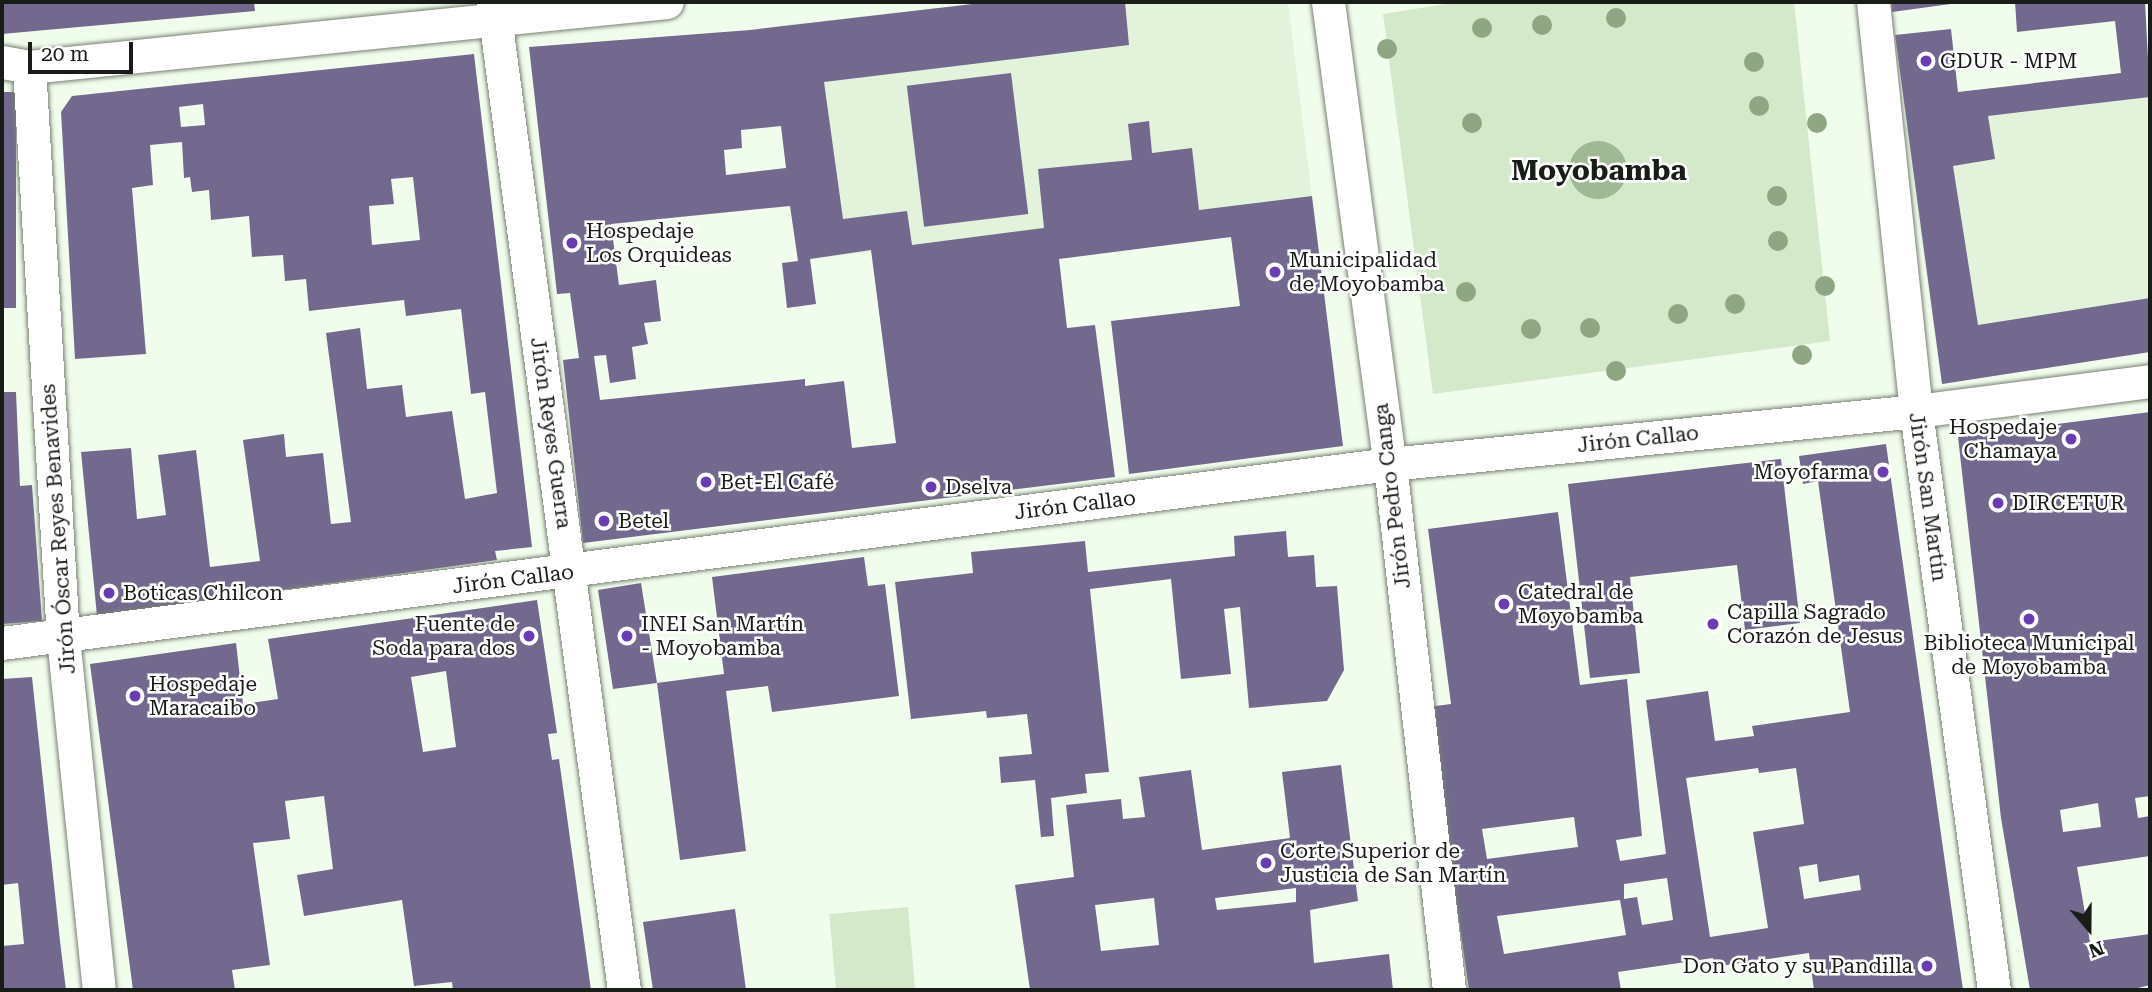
<!DOCTYPE html>
<html>
<head>
<meta charset="utf-8">
<style>
	body { margin:0 }
	#map { position:relative; width:2152px; height:992px; overflow:hidden; background:#f1fdec; font-family:"Roboto Serif",serif }
	div>[style] { position:absolute }
	.built>* { inset:0; background:#e2f2db }
	.green>* { inset:0; background:#d3e9ca; transform-origin:0 0 }
	.water>* { inset:0; background:#a0b995 }
	.round { border-radius:50% }
	.building>* { inset:0; background:#73698f; transform-origin:0 0 }
	.roads { filter:drop-shadow(0 0 2px #778173) drop-shadow(0 0 2px #778173) }
	.minor>* { height:33px; margin:-16.5px; padding:0 16.5px; transform-origin:16.5px; border-radius:16.5px; background:#fff }
	.trees>* { width:20px; height:20px; margin:-10px; border-radius:50%; background:#8ea782 }
	.dots>* { width:19px; height:19px; translate:-50% -50%; box-sizing:border-box; border:4px solid #fff; border-radius:50% }
	span { translate:-50% -50%; white-space:nowrap; text-align:center; line-height:1.15; -webkit-text-stroke:5px #fff; paint-order:stroke }
	.poi-label { font-size:21px; color:#191d17 }
	.left { translate:0 -50%; text-align:left }
	.right { translate:-100% -50%; text-align:right }
	.street-label { font-size:21px; color:#191d17 }
	.district-label { font-size:28px; color:#191d17; font-weight:700 }
	.frame { position:absolute; inset:0; border:4px solid #191d17; pointer-events:none }
	.north { position:absolute; left:2054px; top:894px; width:70px; height:70px; -webkit-text-stroke:5px #fff; paint-order:stroke; rotate:160deg; font-size:19px; font-weight:700; line-height:28px; text-align:center; color:#191d17 }
	.north::after { content:''; display:block; margin:auto; width:24px; height:32px; background:#191d17; clip-path:polygon(50% 0,100% 100%,50% 72%,0 100%) }
	.scale { position:absolute; left:28px; top:42px; width:105px; height:32px; box-sizing:border-box; border:4px solid #191d17; border-top:0; padding-left:9px; font-size:21px; line-height:24px; white-space:nowrap; color:#191d17; -webkit-text-stroke:5px #fff; paint-order:stroke }
</style>
</head>
<body>
<div id="map">
	<div class="built">
		<i style="clip-path:polygon(990px 2px,1288px 2px,1312px 196px,798px 261px,781px 126px,775px 26px)"></i>
		<i style="clip-path:polygon(2150px 97px,2150px 298px,2114px 304px,2122px 356px,1942px 384px,1905px 126px)"></i>
	</div>
	<div class="green">
		<i style="clip-path:polygon(1458px 2px,1794px 2px,1830px 341px,1433px 394px,1383px 14px)"></i>
		<i style="left:908px;top:907px;width:83px;height:79px;rotate:85deg"></i>
	</div>
	<div class="water">
		<i class="round" style="left:1569px;top:141px;width:58px;height:58px"></i>
	</div>
	<div class="building">
		<i style="clip-path:polygon(2px 2px,254px 2px,255px 11px,2px 34px)"></i>
		<i style="clip-path:polygon(evenodd,990px 2px,1125px 2px,1129px 45px,824px 82px,843px 219px,907px 211px,912px 245px,1044px 228px,1038px 169px,1132px 160px,1128px 124px,1149px 121px,1152px 153px,1192px 148px,1199px 210px,1312px 196px,1343px 446px,1129px 474px,1111px 321px,1240px 306px,1231px 237px,1059px 259px,1067px 328px,1095px 325px,1115px 477px,583px 543px,563px 360px,579px 358px,570px 293px,557px 294px,529px 47px,750px 30px,990px 2px,781px 126px,786px 168px,726px 175px,724px 150px,742px 148px,741px 130px,781px 126px,990px 2px,790px 206px,798px 261px,782px 263px,787px 308px,816px 304px,810px 259px,871px 250px,896px 443px,852px 448px,844px 381px,805px 386px,805px 379px,600px 400px,594px 356px,606px 355px,610px 383px,636px 379px,632px 347px,648px 344px,644px 323px,661px 321px,656px 280px,619px 285px,611px 224px,790px 206px)"></i>
		<i style="clip-path:polygon(1891px 2px,1958px 2px,1958px 3px,1892px 12px)"></i>
		<i style="clip-path:polygon(2015px 2px,2145px 2px,2150px 97px,1988px 116px,1995px 159px,1953px 166px,1978px 325px,2150px 298px,2150px 352px,1942px 384px,1895px 35px,1951px 29px,1958px 92px,2121px 73px,2115px 21px,2017px 32px)"></i>
		<i style="clip-path:polygon(evenodd,474px 54px,532px 547px,495px 551px,497px 560px,97px 616px,81px 452px,131px 448px,137px 519px,166px 515px,158px 455px,196px 450px,210px 567px,260px 561px,243px 440px,284px 434px,286px 457px,323px 453px,331px 524px,351px 522px,326px 333px,360px 328px,367px 389px,402px 385px,406px 417px,452px 411px,465px 499px,497px 493px,485px 392px,471px 394px,461px 309px,406px 316px,404px 300px,309px 311px,306px 279px,285px 281px,283px 255px,252px 257px,249px 216px,211px 220px,209px 190px,192px 192px,190px 177px,184px 178px,182px 142px,150px 145px,153px 185px,132px 188px,146px 354px,75px 359px,61px 112px,72px 96px,474px 54px,203px 104px,205px 125px,181px 127px,179px 107px,203px 104px,474px 54px,413px 177px,420px 240px,372px 245px,369px 206px,394px 204px,391px 179px,413px 177px)"></i>
		<i style="left:1011px;top:73px;width:142px;height:105px;rotate:83deg"></i>
		<i style="left:2px;top:92px;width:14px;height:216px"></i>
		<i style="clip-path:polygon(2px 392px,16px 392px,20px 486px,32px 485px,42px 621px,2px 624px)"></i>
		<i style="clip-path:polygon(evenodd,2150px 412px,2150px 796px,2135px 798px,2138px 818px,2150px 816px,2150px 856px,2077px 867px,2090px 942px,2150px 934px,2150px 985px,2130px 990px,2030px 990px,2001px 818px,1958px 437px,2150px 412px,2098px 803px,2101px 827px,2063px 832px,2060px 810px,2098px 803px)"></i>
		<i style="clip-path:polygon(evenodd,1886px 444px,1963px 990px,1814px 990px,1809px 953px,1714px 967px,1713px 958px,1618px 972px,1621px 990px,1469px 990px,1428px 707px,1451px 704px,1428px 529px,1558px 512px,1580px 685px,1627px 679px,1642px 836px,1616px 840px,1620px 861px,1666px 854px,1646px 700px,1708px 691px,1715px 741px,1754px 736px,1752px 726px,1850px 712px,1818px 481px,1803px 484px,1799px 456px,1886px 444px,1758px 768px,1759px 773px,1796px 768px,1804px 824px,1753px 832px,1768px 928px,1710px 937px,1686px 778px,1758px 768px,1886px 444px,1574px 817px,1578px 847px,1487px 859px,1482px 829px,1574px 817px,1886px 444px,1817px 864px,1819px 882px,1859px 875px,1861px 890px,1804px 899px,1799px 867px,1817px 864px,1886px 444px,1667px 878px,1673px 920px,1642px 925px,1637px 897px,1624px 899px,1624px 884px,1667px 878px,1886px 444px,1620px 900px,1626px 935px,1504px 954px,1497px 916px,1620px 900px)"></i>
		<i style="clip-path:polygon(1781px 459px,1800px 623px,1745px 630px,1737px 565px,1630px 577px,1640px 673px,1590px 678px,1568px 484px)"></i>
		<i style="clip-path:polygon(1286px 531px,1288px 557px,1314px 555px,1316px 587px,1337px 586px,1344px 670px,1327px 701px,1249px 708px,1240px 607px,1224px 609px,1231px 674px,1181px 679px,1171px 579px,1090px 589px,1109px 772px,1085px 774px,1087px 793px,1051px 798px,1054px 836px,1041px 837px,1035px 780px,1001px 783px,999px 757px,1032px 754px,1027px 714px,987px 718px,986px 711px,911px 719px,895px 582px,973px 573px,971px 552px,1085px 541px,1088px 572px,1235px 556px,1234px 536px)"></i>
		<i style="clip-path:polygon(864px 557px,868px 586px,885px 584px,899px 696px,772px 712px,768px 686px,726px 691px,746px 851px,680px 860px,657px 683px,613px 689px,598px 590px,641px 583px,657px 683px,724px 674px,712px 577px)"></i>
		<i style="clip-path:polygon(evenodd,537px 600px,557px 733px,548px 734px,552px 760px,559px 759px,591px 990px,453px 990px,452px 982px,414px 986px,402px 900px,304px 916px,297px 875px,333px 869px,324px 796px,285px 801px,290px 839px,253px 843px,270px 965px,232px 970px,235px 990px,133px 990px,90px 664px,236px 643px,243px 704px,278px 699px,268px 639px,537px 600px,446px 671px,456px 747px,423px 752px,411px 677px,446px 671px)"></i>
		<i style="clip-path:polygon(32px 677px,60px 941px,66px 990px,2px 990px,2px 946px,24px 944px,18px 883px,2px 885px,2px 679px)"></i>
		<i style="clip-path:polygon(evenodd,1341px 765px,1358px 901px,1310px 910px,1314px 963px,1389px 954px,1393px 990px,1030px 990px,1015px 885px,1074px 877px,1066px 805px,1121px 799px,1123px 819px,1145px 817px,1139px 777px,1191px 770px,1202px 850px,1290px 838px,1282px 772px,1341px 765px,1296px 888px,1296px 902px,1217px 910px,1215px 898px,1296px 888px,1341px 765px,1154px 898px,1159px 945px,1101px 951px,1095px 905px,1154px 898px)"></i>
		<i style="clip-path:polygon(735px 909px,746px 990px,653px 990px,643px 922px)"></i>
	</div>
	<div class="roads">
		<div class="minor">
			<i style="left:493px;top:2px;width:997px;rotate:82.45deg"></i>
			<i style="left:1328px;top:2px;width:466px;rotate:82.4deg"></i>
			<i style="left:1390px;top:464px;width:529px;rotate:83.6deg"></i>
			<i style="left:1873px;top:2px;width:411px;rotate:84deg"></i>
			<i style="left:1916px;top:411px;width:584px;rotate:82.33deg"></i>
			<i style="left:2px;top:62px;width:27px;rotate:10deg"></i>
			<i style="left:29px;top:67px;width:641px;rotate:-5.82deg"></i>
			<i style="left:29px;top:67px;width:571px;rotate:86.59deg"></i>
			<i style="left:63px;top:637px;width:355px;rotate:84.2deg"></i>
			<i style="left:2px;top:643px;width:1399px;rotate:-7.35deg"></i>
			<i style="left:1390px;top:464px;width:529px;rotate:-5.75deg"></i>
			<i style="left:1916px;top:411px;width:236px;rotate:-7.3deg"></i>
		</div>
	</div>
	<div class="trees">
		<i style="left:1616px;top:18px"></i>
		<i style="left:1542px;top:25px"></i>
		<i style="left:1482px;top:28px"></i>
		<i style="left:1387px;top:49px"></i>
		<i style="left:1754px;top:62px"></i>
		<i style="left:1759px;top:106px"></i>
		<i style="left:1472px;top:123px"></i>
		<i style="left:1817px;top:123px"></i>
		<i style="left:1777px;top:196px"></i>
		<i style="left:1778px;top:241px"></i>
		<i style="left:1825px;top:286px"></i>
		<i style="left:1466px;top:292px"></i>
		<i style="left:1735px;top:304px"></i>
		<i style="left:1678px;top:314px"></i>
		<i style="left:1590px;top:328px"></i>
		<i style="left:1531px;top:329px"></i>
		<i style="left:1802px;top:355px"></i>
		<i style="left:1616px;top:371px"></i>
	</div>
	<div class="dots">
		<i style="left:1926px;top:61px;background:#6a3cb4"></i>
		<i style="left:572px;top:243px;background:#6a3cb4"></i>
		<i style="left:1275px;top:272px;background:#6a3cb4"></i>
		<i style="left:2071px;top:439px;background:#6a3cb4"></i>
		<i style="left:1883px;top:472px;background:#6a3cb4"></i>
		<i style="left:706px;top:482px;background:#6a3cb4"></i>
		<i style="left:931px;top:487px;background:#6a3cb4"></i>
		<i style="left:1998px;top:503px;background:#6a3cb4"></i>
		<i style="left:604px;top:521px;background:#6a3cb4"></i>
		<i style="left:109px;top:593px;background:#6a3cb4"></i>
		<i style="left:1504px;top:604px;background:#6a3cb4"></i>
		<i style="left:2029px;top:619px;background:#6a3cb4"></i>
		<i style="left:1713px;top:624px;background:#6a3cb4"></i>
		<i style="left:529px;top:636px;background:#6a3cb4"></i>
		<i style="left:627px;top:636px;background:#6a3cb4"></i>
		<i style="left:135px;top:696px;background:#6a3cb4"></i>
		<i style="left:1266px;top:863px;background:#6a3cb4"></i>
		<i style="left:1927px;top:966px;background:#6a3cb4"></i>
	</div>
	<div class="poi-label">
		<span class="left" style="left:1940px;top:61px">GDUR - MPM</span>
		<span class="left" style="left:586px;top:243px">Hospedaje<br>Los Orquideas</span>
		<span class="left" style="left:1289px;top:272px">Municipalidad<br>de Moyobamba</span>
		<span class="right" style="left:2057px;top:439px">Hospedaje<br>Chamaya</span>
		<span class="right" style="left:1869px;top:472px">Moyofarma</span>
		<span class="left" style="left:720px;top:482px">Bet-El Café</span>
		<span class="left" style="left:945px;top:487px">Dselva</span>
		<span class="left" style="left:2012px;top:503px">DIRCETUR</span>
		<span class="left" style="left:618px;top:521px">Betel</span>
		<span class="left" style="left:1518px;top:604px">Catedral de<br>Moyobamba</span>
		<span class="left" style="left:123px;top:593px">Boticas Chilcon</span>
		<span class="left" style="left:1727px;top:624px">Capilla Sagrado<br>Corazón de Jesus</span>
		<span class="right" style="left:515px;top:636px">Fuente de<br>Soda para dos</span>
		<span class="left" style="left:641px;top:636px">INEI San Martín<br>- Moyobamba</span>
		<span style="left:2029px;top:655px">Biblioteca Municipal<br>de Moyobamba</span>
		<span class="left" style="left:149px;top:696px">Hospedaje<br>Maracaibo</span>
		<span class="left" style="left:1280px;top:863px">Corte Superior de<br>Justicia de San Martín</span>
		<span class="right" style="left:1913px;top:966px">Don Gato y su Pandilla</span>
	</div>
	<div class="street-label">
		<span style="left:551px;top:433px;rotate:82deg">Jirón Reyes Guerra</span>
		<span style="left:1638px;top:439px;rotate:-6deg">Jirón Callao</span>
		<span style="left:1392px;top:496px;rotate:-97deg">Jirón Pedro Canga</span>
		<span style="left:1928px;top:497px;rotate:82deg">Jirón San Martín</span>
		<span style="left:1075px;top:505px;rotate:-7deg">Jirón Callao</span>
		<span style="left:58px;top:529px;rotate:-94deg">Jirón Óscar Reyes Benavides</span>
		<span style="left:513px;top:579px;rotate:-7deg">Jirón Callao</span>
	</div>
	<div class="district-label">
		<span style="left:1599px;top:171px">Moyobamba</span>
	</div>
	<div class="frame"></div>
	<div class="north">N</div>
	<div class="scale">20 m</div>
</div>
</body>
</html>
